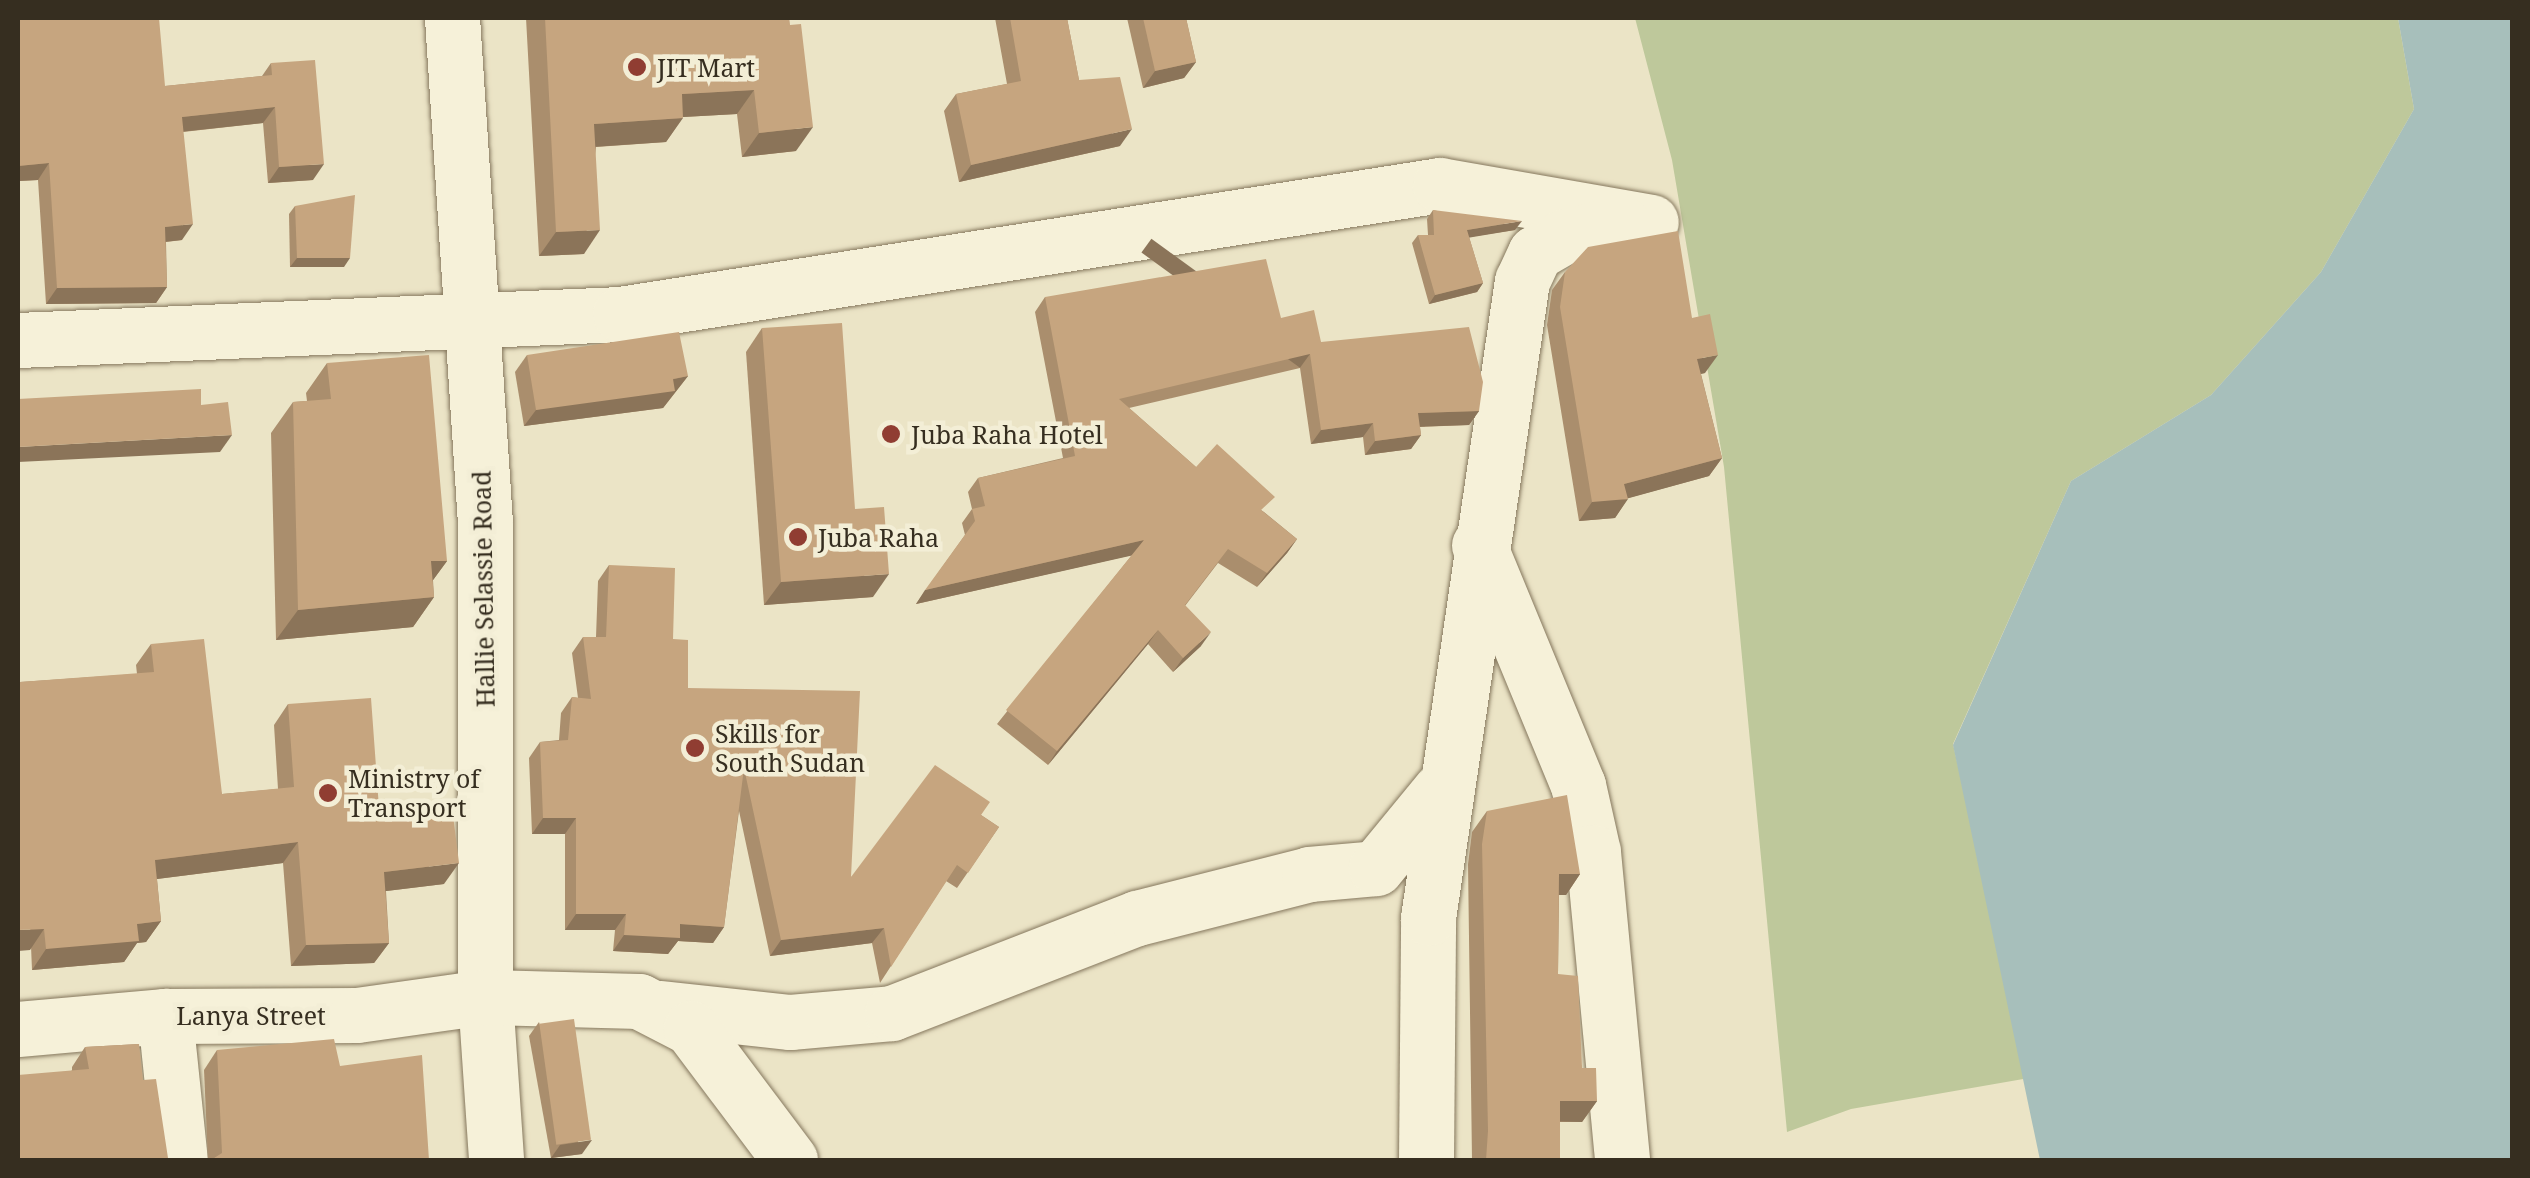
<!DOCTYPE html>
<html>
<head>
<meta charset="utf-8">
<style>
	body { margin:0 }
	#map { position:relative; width:2530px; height:1178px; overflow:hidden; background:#ebe4c6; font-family:"Noto Serif",serif }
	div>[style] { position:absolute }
	.green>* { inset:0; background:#bec89b }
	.water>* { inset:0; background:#a7bfbb }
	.roads { filter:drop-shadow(0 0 2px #85775d) drop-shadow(0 0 2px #85775d) }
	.minor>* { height:55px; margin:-27.5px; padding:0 27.5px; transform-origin:27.5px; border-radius:27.5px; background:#f6f1d9 }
	.wall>* { inset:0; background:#aa8e6d }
	.shaded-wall>* { inset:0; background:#8b7459; transform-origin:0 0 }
	.building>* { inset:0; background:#c6a57f; transform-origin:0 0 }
	.dots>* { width:28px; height:28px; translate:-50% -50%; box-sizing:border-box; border:5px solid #f3eed6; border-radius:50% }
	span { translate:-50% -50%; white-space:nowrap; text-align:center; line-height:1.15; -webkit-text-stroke:9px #f3eed6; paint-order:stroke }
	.poi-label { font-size:25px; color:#362e20 }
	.left { translate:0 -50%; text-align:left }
	.street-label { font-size:25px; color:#362e20 }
	.frame { position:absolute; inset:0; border:20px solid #362e20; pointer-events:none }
</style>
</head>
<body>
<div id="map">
	<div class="green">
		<i style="clip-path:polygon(1635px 18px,2398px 18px,2414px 109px,2321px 272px,2211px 395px,2071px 481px,1953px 744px,2029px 1078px,1851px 1109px,1787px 1132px,1724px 467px,1672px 160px)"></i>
	</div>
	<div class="water">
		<i style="clip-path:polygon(2398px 18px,2512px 18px,2512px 1160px,2040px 1160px,1953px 745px,2071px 481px,2211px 395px,2321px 272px,2414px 109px)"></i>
	</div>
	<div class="roads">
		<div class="minor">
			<i style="left:452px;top:18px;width:506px;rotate:86.26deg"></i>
			<i style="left:485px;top:523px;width:474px;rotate:90deg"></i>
			<i style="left:485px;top:997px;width:163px;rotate:86.1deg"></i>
			<i style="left:18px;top:340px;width:603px;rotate:-2.47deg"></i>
			<i style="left:620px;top:314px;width:830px;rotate:-8.94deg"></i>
			<i style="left:1440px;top:185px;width:214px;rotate:9.9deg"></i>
			<i style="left:1479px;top:545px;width:260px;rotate:67.6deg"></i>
			<i style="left:1578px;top:785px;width:69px;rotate:77.4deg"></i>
			<i style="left:1593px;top:852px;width:309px;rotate:84.6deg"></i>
			<i style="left:661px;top:1008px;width:130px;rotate:6.2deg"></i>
			<i style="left:790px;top:1022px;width:102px;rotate:-5deg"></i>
			<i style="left:892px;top:1013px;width:263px;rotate:-21.2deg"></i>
			<i style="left:1137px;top:918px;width:178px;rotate:-14.3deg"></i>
			<i style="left:1309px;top:874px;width:67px;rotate:-5.1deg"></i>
			<i style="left:1376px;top:868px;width:101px;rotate:-50.6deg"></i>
			<i style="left:165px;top:1016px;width:145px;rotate:84.1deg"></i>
			<i style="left:18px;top:1029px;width:148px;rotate:-5.1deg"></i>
			<i style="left:165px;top:1016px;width:192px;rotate:-0.3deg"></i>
			<i style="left:357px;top:1015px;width:129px;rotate:-8deg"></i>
			<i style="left:485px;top:997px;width:154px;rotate:1.5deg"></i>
			<i style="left:639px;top:1001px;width:59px;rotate:27.4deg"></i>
			<i style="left:691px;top:1028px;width:165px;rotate:53.1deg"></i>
			<i style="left:1426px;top:1160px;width:242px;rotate:-89.5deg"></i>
			<i style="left:1428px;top:918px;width:644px;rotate:-81.61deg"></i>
			<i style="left:1522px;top:281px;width:31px;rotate:-65deg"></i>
			<i style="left:1535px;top:253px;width:34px;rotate:-30deg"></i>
			<i style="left:1564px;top:236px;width:60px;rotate:-12.4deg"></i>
		</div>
	</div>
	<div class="wall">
		<i style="clip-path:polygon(18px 18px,165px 86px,262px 76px,271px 63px,313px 180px,268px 183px,263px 123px,183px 132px,182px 240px,166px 242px,167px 287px,156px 303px,46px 304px,38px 180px,18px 181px)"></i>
		<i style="clip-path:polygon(526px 18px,789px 18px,796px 151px,742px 157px,737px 114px,683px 117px,666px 142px,596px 147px,584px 254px,539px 256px)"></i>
		<i style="clip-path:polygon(995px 18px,1067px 18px,1079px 80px,1120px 146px,959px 182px,944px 111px,956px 94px,1007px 84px)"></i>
		<i style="clip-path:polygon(1127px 18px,1186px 18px,1196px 62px,1184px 78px,1143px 88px)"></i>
		<i style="clip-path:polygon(295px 206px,344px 267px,290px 267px,289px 214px)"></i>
		<i style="clip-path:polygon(1433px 210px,1515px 230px,1469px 237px,1483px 283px,1477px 292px,1429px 304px,1412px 243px,1418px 235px,1428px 235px,1427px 219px)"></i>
		<i style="clip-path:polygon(1565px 272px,1692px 318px,1705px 373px,1701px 374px,1722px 458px,1709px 476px,1628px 498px,1615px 518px,1579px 521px,1547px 325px,1552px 290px)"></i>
		<i style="clip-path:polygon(1045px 297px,1281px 318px,1321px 342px,1479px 411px,1469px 425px,1420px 427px,1421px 435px,1411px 449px,1365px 455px,1363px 437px,1311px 444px,1300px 368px,1129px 408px,1196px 467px,1264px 512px,1297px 539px,1287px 553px,1257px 587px,1218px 563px,1185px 606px,1201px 646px,1173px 672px,1148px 644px,1048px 765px,997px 724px,1132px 555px,916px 604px,965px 535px,962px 523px,972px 509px,968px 492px,978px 478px,1063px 458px,1035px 312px)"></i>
		<i style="clip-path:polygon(762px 328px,873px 597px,764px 605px,746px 352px)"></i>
		<i style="clip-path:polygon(527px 355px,688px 376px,663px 408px,524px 426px,515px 372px)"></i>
		<i style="clip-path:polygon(327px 363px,447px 561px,433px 580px,434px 597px,413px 627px,276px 640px,271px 433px,293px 402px,307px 401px,306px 393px)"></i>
		<i style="clip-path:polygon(609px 565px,673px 639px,688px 688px,851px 877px,981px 815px,999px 827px,957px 888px,946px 881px,880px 983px,872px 943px,770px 956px,739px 811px,724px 927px,713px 943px,678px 941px,668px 954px,613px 951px,615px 930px,565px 930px,565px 834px,532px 834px,529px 758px,540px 742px,559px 740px,561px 713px,572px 697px,578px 698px,572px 653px,583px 637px,596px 637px,598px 581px)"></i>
		<i style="clip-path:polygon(151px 644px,222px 794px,278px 789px,274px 725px,288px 704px,444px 884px,386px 891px,389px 943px,374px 963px,291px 966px,283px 863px,157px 879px,161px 921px,146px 942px,137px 943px,124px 962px,32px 970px,20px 682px,137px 674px,136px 665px)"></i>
		<i style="clip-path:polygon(1487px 811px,1580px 874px,1566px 895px,1559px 895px,1558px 974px,1582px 1068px,1597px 1101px,1582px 1122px,1560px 1122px,1560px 1160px,1472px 1160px,1468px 864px,1472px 832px)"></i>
		<i style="clip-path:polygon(539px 1022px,582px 1154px,551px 1158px,529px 1036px)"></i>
		<i style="clip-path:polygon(139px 1044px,18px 1160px,72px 1070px,72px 1067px,85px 1047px)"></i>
		<i style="clip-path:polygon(217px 1050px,340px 1066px,429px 1160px,208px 1160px,204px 1070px)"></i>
	</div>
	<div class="shaded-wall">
		<i style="clip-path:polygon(1196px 62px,1184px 78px,1143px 88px,1155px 71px)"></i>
		<i style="clip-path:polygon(754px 90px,737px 114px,665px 118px,682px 94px)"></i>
		<i style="clip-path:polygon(275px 107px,263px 123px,170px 133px,182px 117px)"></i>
		<i style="clip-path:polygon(683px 118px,666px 142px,577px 148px,594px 124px)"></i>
		<i style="clip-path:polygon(813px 127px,796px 151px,742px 157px,759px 133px)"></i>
		<i style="clip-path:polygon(1132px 129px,1120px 146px,959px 182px,971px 165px)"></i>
		<i style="clip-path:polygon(49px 163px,38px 180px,18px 181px,18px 166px)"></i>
		<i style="clip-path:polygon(324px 164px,313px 180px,268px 183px,279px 167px)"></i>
		<i style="clip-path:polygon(1522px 221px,1515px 230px,1461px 239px,1467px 230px)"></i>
		<i style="clip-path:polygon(193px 224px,182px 240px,154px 243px,165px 227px)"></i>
		<i style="clip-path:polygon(600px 230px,584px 254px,539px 256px,556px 232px)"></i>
		<i style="clip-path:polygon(297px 258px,350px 258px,344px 267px,290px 267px)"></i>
		<i style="clip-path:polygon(1483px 283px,1477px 292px,1429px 304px,1435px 295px)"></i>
		<i style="clip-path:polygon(167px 287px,156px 303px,46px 304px,57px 288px)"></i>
		<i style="left:1310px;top:354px;width:17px;height:196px;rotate:126deg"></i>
		<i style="clip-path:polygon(1718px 355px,1705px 373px,1684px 377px,1697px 359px)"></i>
		<i style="clip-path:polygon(688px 376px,663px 408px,524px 426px,536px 410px)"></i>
		<i style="clip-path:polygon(1479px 411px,1469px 425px,1408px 427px,1418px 413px)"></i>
		<i style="clip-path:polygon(1373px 423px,1363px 437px,1311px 444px,1321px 430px)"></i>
		<i style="clip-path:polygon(232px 435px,220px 452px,18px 462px,18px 447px)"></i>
		<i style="clip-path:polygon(1421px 435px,1411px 449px,1365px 455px,1375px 441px)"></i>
		<i style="clip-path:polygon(1722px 458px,1709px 476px,1622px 500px,1628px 499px,1615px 518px,1579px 521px,1592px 502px,1624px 484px)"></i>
		<i style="clip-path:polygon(1297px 539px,1287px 553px,1257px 587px,1267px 573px)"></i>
		<i style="clip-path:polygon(1144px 540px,1134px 555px,916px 604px,925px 590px)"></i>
		<i style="clip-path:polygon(431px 561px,447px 561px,425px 591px)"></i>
		<i style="clip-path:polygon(889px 574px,873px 597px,764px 605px,781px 582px)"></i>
		<i style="clip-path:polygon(434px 597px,413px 627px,276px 640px,298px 610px)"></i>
		<i style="clip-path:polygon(1158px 630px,1148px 644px,1048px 765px,1057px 751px)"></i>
		<i style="clip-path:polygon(1211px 632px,1201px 646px,1173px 672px,1183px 658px)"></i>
		<i style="clip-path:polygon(543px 818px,576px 818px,565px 834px,532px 834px)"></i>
		<i style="clip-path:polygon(298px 842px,283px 863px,141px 881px,155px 860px)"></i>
		<i style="clip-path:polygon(459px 863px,444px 884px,370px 893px,384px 872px)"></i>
		<i style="clip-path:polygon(1559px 874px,1580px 874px,1566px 895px,1545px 895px)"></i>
		<i style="clip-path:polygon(576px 914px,626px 914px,615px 930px,565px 930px)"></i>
		<i style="clip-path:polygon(161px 921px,146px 942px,137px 943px,124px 962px,32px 970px,46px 949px,137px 924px)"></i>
		<i style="clip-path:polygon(680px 924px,724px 927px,713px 943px,678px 941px,668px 954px,613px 951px,624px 935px)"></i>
		<i style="clip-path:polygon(884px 928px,872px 943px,770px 956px,781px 940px)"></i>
		<i style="clip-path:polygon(44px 929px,30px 950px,18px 951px,18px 930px)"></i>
		<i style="clip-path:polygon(389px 943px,374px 963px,291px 966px,306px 945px)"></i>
		<i style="clip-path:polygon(1560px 1101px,1597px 1101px,1582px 1122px,1545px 1121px)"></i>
		<i style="clip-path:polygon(592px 1140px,582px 1154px,551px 1158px,560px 1145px)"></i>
	</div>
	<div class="building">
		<i style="clip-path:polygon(18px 18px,159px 18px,165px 86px,272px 75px,271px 63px,315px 60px,324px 164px,279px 167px,275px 107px,182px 117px,193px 224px,165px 227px,167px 287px,57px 288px,49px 163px,18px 166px)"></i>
		<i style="clip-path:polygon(545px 18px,789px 18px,790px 25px,801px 24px,813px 127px,759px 133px,754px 90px,682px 94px,683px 118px,594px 124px,600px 230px,556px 232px)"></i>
		<i style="clip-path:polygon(1010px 18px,1067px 18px,1079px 80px,1120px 77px,1132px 129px,971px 165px,956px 94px,1021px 81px)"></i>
		<i style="clip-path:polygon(1143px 18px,1186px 18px,1196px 62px,1155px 71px)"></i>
		<i style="clip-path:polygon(355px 195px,350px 258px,297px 258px,295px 206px)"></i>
		<i style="clip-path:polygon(1433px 210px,1522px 221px,1467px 230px,1483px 283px,1435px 295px,1418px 235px,1434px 235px)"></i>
		<i style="clip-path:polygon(1678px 231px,1692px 318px,1710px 314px,1718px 355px,1697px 359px,1722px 458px,1624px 484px,1628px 499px,1592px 502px,1560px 307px,1565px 272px,1588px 247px)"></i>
		<i style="clip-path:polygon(1266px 259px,1281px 318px,1314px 310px,1321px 342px,1469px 327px,1483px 382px,1479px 411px,1418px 413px,1421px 435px,1375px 441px,1373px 423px,1321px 430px,1310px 354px,1119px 399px,1196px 467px,1217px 444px,1275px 497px,1261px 510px,1297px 539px,1267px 573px,1228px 549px,1185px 605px,1211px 632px,1183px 658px,1158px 630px,1057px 751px,1006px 710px,1144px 540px,925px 590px,975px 521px,972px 509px,985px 506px,978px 478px,1075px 456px,1045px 297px)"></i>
		<i style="clip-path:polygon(842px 323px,855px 509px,884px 507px,889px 574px,781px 582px,762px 328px)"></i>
		<i style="clip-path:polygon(679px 332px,688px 376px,673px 379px,675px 391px,536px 410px,527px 355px)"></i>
		<i style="clip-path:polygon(429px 355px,447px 561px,431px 561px,434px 597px,298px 610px,293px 402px,331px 399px,327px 363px)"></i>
		<i style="clip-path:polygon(201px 389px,201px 405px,228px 402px,232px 435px,18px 447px,18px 399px)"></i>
		<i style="clip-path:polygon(609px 565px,675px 568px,673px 639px,688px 640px,688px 688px,860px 691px,851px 877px,935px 765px,990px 802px,981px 815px,999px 827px,968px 873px,957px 865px,891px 967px,884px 928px,781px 940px,744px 768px,724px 927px,680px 924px,680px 938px,624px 935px,626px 914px,576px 914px,576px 818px,543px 818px,540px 742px,568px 740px,572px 697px,591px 699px,583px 637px,606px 637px)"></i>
		<i style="clip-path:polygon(204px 639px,222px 794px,294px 787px,288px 704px,371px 698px,379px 808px,451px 799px,459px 863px,384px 872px,389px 943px,306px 945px,298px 842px,155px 860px,161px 921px,137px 924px,139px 941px,46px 949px,44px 929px,18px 930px,18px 663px,20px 682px,154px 672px,151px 644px)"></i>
		<i style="clip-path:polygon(1567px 795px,1580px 874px,1559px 874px,1558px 974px,1578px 976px,1582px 1068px,1596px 1068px,1597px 1101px,1560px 1101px,1560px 1160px,1486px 1160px,1488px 1131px,1482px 844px,1487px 811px)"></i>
		<i style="left:574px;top:1019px;width:122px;height:35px;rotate:82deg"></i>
		<i style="clip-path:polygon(334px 1039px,340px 1066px,422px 1055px,429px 1160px,211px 1160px,222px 1153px,217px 1050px)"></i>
		<i style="clip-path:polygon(139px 1044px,143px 1080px,156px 1079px,168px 1158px,172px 1160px,18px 1160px,18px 1075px,89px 1069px,85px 1047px)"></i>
	</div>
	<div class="dots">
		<i style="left:637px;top:67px;background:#903d32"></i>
		<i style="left:891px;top:434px;background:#903d32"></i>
		<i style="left:798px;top:537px;background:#903d32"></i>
		<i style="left:695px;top:748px;background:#903d32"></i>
		<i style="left:328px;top:793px;background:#903d32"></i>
	</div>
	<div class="poi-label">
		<span class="left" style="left:657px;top:67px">JIT Mart</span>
		<span class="left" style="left:911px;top:434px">Juba Raha Hotel</span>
		<span class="left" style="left:818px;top:537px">Juba Raha</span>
		<span class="left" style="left:715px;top:748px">Skills for<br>South Sudan</span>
		<span class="left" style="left:348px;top:793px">Ministry of<br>Transport</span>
	</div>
	<div class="street-label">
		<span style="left:483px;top:589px;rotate:-91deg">Hallie Selassie Road</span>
		<span style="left:251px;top:1015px">Lanya Street</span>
	</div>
	<div class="frame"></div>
</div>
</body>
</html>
